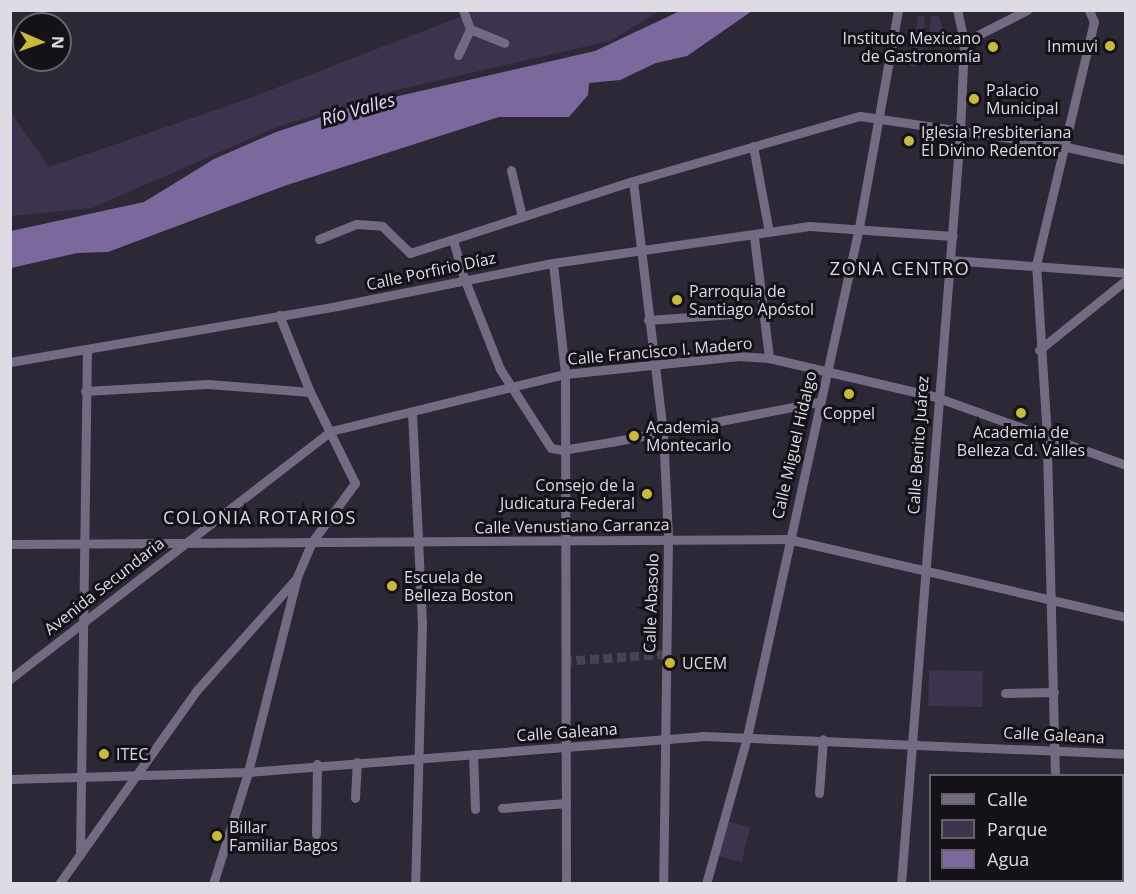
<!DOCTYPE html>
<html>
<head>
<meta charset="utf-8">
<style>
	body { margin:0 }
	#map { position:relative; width:1136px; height:894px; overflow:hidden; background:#2c2836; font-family:"Open Sans",sans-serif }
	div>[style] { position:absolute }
	.green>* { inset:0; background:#3d334f; transform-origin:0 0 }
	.water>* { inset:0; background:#7b689c }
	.minor-tunnel>* { height:9px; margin-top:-4.5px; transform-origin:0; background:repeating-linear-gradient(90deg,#474350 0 9px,transparent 0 13.5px) }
	.minor>* { height:9px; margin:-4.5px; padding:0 4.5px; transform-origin:4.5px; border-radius:4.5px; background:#736b82 }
	.dots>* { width:16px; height:16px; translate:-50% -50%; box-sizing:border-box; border:3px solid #141218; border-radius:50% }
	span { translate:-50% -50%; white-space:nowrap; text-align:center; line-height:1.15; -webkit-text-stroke:6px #141218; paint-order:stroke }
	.poi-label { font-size:16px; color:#dedbe4 }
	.right { translate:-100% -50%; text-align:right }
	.left { translate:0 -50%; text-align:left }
	.street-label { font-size:16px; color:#dedbe4 }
	.water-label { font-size:18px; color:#e4d9f9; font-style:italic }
	.neighbourhood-label { font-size:18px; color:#dedbe4; letter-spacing:1.5px }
	.frame { position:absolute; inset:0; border:12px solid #dedbe4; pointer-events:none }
	.legend { position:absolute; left:929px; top:774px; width:195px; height:108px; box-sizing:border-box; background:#141218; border:2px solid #65626a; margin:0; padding:8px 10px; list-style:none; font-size:18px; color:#dedbe4 }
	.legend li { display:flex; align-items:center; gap:12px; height:30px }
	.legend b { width:30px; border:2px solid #65626a }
	.north { position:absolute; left:12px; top:12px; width:60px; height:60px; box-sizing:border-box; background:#141218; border:2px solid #65626a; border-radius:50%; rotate:92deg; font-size:16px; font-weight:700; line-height:24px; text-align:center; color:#dedbe4 }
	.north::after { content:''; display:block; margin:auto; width:21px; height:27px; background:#caba3a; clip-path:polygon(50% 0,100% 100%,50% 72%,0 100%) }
</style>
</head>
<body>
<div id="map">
	<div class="green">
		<i style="clip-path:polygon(460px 11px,660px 11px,610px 41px,396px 90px,277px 127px,92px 208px,11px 216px,10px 111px,49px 167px,245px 100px,462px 16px)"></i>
		<i style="clip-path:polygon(918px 16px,925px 16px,922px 61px,915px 67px,910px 65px)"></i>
		<i style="clip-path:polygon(931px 16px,939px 16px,945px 38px,929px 36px)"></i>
		<i style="left:929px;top:670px;width:54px;height:36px;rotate:1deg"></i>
		<i style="left:726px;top:821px;width:25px;height:36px;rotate:14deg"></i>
	</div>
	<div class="water">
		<i style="clip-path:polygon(682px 10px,752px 11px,687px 56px,656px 63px,620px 80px,589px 83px,588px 95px,569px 117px,499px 117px,287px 185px,108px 252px,77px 253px,11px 268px,11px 231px,144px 202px,214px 159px,276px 132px,355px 106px,595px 51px)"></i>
	</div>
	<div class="minor-tunnel">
		<i style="left:563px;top:661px;width:102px;rotate:-3.9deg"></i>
	</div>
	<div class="minor">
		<i style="left:463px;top:10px;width:20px;rotate:70deg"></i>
		<i style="left:470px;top:29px;width:37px;rotate:22deg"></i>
		<i style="left:964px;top:42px;width:71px;rotate:-26.9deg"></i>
		<i style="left:458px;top:55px;width:29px;rotate:-65deg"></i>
		<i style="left:753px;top:146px;width:87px;rotate:79.5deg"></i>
		<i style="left:511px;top:170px;width:48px;rotate:76.8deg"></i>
		<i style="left:633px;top:181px;width:252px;rotate:83.2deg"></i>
		<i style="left:663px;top:431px;width:108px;rotate:87.3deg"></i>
		<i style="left:668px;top:539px;width:345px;rotate:90.8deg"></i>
		<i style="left:754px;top:237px;width:122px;rotate:82.9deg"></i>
		<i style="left:319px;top:239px;width:40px;rotate:-22deg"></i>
		<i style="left:356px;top:224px;width:26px;rotate:4deg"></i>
		<i style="left:382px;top:226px;width:39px;rotate:44deg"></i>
		<i style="left:410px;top:253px;width:234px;rotate:-17.9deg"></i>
		<i style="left:633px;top:181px;width:236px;rotate:-16deg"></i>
		<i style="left:860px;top:116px;width:204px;rotate:8.4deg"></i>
		<i style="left:1062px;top:146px;width:66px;rotate:12.3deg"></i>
		<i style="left:453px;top:240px;width:40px;rotate:74deg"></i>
		<i style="left:464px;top:278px;width:98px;rotate:68.4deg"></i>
		<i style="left:500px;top:369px;width:94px;rotate:57.2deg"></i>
		<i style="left:551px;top:448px;width:11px;rotate:10deg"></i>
		<i style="left:562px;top:450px;width:50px;rotate:-9.3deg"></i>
		<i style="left:611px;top:442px;width:212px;rotate:-10.9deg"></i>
		<i style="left:951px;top:260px;width:175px;rotate:4.2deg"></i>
		<i style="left:553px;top:263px;width:112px;rotate:83.8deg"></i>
		<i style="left:565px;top:374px;width:510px;rotate:89.89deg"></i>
		<i style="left:648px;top:320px;width:114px;rotate:-4deg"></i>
		<i style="left:1039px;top:350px;width:112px;rotate:-38.8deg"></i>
		<i style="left:10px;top:362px;width:332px;rotate:-9.7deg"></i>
		<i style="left:337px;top:306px;width:220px;rotate:-11.3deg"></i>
		<i style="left:553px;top:263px;width:259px;rotate:-8.2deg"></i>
		<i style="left:809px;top:226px;width:144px;rotate:4deg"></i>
		<i style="left:85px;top:391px;width:123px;rotate:-3.3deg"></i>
		<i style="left:208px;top:384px;width:102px;rotate:4.5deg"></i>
		<i style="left:412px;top:412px;width:211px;rotate:87.3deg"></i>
		<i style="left:422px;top:623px;width:261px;rotate:91.5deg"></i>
		<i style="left:10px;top:544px;width:778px;rotate:-0.37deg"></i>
		<i style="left:788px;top:539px;width:347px;rotate:13deg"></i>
		<i style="left:10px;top:679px;width:406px;rotate:-37.7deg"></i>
		<i style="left:331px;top:431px;width:241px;rotate:-13.7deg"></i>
		<i style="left:565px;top:374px;width:175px;rotate:-5.9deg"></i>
		<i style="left:739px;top:356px;width:30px;rotate:4deg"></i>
		<i style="left:769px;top:358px;width:171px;rotate:13.1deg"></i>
		<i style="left:936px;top:397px;width:202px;rotate:19.7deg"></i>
		<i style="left:1005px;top:693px;width:49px;rotate:-1.2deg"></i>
		<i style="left:473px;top:754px;width:55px;rotate:87.9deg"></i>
		<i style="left:1055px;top:776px;width:338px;rotate:-91.4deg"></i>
		<i style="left:1047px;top:438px;width:173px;rotate:-93.6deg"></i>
		<i style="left:1036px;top:265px;width:250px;rotate:-76.6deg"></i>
		<i style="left:1094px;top:22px;width:13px;rotate:-113deg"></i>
		<i style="left:10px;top:779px;width:238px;rotate:-1.7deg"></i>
		<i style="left:248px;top:772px;width:456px;rotate:-4.5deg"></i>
		<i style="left:703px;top:736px;width:423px;rotate:2.4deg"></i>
		<i style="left:819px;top:793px;width:54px;rotate:-85.8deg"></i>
		<i style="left:355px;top:798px;width:36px;rotate:-87deg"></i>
		<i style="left:502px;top:808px;width:64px;rotate:-4.5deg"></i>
		<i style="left:316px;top:834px;width:70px;rotate:-89.2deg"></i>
		<i style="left:80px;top:855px;width:505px;rotate:-89.21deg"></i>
		<i style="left:1056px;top:880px;width:4px;rotate:90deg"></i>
		<i style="left:59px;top:884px;width:238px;rotate:-54.6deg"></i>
		<i style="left:197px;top:690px;width:149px;rotate:-48.3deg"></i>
		<i style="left:213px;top:884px;width:117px;rotate:-72.6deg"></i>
		<i style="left:248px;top:772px;width:201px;rotate:-75.9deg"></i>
		<i style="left:297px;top:577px;width:38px;rotate:-67deg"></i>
		<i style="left:312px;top:542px;width:73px;rotate:-53.9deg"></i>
		<i style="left:355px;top:483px;width:102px;rotate:-116.3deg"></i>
		<i style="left:310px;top:392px;width:83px;rotate:-111.9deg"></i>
		<i style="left:706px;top:884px;width:153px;rotate:-74.4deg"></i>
		<i style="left:747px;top:737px;width:522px;rotate:-77.61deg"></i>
		<i style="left:859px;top:227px;width:220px;rotate:-79.8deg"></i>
		<i style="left:901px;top:884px;width:753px;rotate:-85.51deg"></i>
		<i style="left:960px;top:133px;width:91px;rotate:-87.5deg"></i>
		<i style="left:964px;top:42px;width:33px;rotate:-102deg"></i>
	</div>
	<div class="dots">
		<i style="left:1110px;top:46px;background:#caba3a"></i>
		<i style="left:993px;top:47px;background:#caba3a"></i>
		<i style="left:974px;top:99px;background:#caba3a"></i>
		<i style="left:909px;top:141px;background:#caba3a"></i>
		<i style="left:677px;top:300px;background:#caba3a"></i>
		<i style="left:849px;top:394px;background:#caba3a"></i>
		<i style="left:1021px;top:413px;background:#caba3a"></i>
		<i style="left:634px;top:436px;background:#caba3a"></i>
		<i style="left:647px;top:494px;background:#caba3a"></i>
		<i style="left:392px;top:586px;background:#caba3a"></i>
		<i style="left:670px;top:663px;background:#caba3a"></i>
		<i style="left:104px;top:754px;background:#caba3a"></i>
		<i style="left:217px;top:836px;background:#caba3a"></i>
	</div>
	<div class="poi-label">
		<span class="right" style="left:981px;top:47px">Instituto Mexicano<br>de Gastronomía</span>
		<span class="right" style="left:1098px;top:46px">Inmuvi</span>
		<span class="left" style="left:986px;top:99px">Palacio<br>Municipal</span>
		<span class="left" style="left:921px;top:141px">Iglesia Presbiteriana<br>El Divino Redentor</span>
		<span class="left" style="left:689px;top:300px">Parroquia de<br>Santiago Apóstol</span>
		<span style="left:849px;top:413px">Coppel</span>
		<span class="left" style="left:646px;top:436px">Academia<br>Montecarlo</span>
		<span style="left:1021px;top:441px">Academia de<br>Belleza Cd. Valles</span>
		<span class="right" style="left:635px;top:494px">Consejo de la<br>Judicatura Federal</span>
		<span class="left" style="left:404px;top:586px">Escuela de<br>Belleza Boston</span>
		<span class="left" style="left:682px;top:663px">UCEM</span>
		<span class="left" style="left:116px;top:754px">ITEC</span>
		<span class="left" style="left:229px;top:836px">Billar<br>Familiar Bagos</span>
	</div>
	<div class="street-label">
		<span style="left:431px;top:271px;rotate:-12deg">Calle Porfirio Díaz</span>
		<span style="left:660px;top:351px;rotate:-5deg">Calle Francisco I. Madero</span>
		<span style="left:794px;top:445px;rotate:-77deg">Calle Miguel Hidalgo</span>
		<span style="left:918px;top:445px;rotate:-86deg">Calle Benito Juárez</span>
		<span style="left:572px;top:526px;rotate:-1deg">Calle Venustiano Carranza</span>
		<span style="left:104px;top:586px;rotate:-38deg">Avenida Secundaria</span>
		<span style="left:651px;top:603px;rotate:-88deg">Calle Abasolo</span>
		<span style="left:567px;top:732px;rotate:-4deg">Calle Galeana</span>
		<span style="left:1054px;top:735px;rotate:3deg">Calle Galeana</span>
	</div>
	<div class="water-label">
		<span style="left:358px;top:109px;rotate:-16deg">Río Valles</span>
	</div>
	<div class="neighbourhood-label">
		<span style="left:900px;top:268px">ZONA CENTRO</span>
		<span style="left:260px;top:517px">COLONIA ROTARIOS</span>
	</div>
	<div class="frame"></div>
	<ul class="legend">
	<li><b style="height:8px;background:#736b82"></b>Calle</li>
	<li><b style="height:16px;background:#3d334f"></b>Parque</li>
	<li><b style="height:16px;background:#7b689c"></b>Agua</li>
	</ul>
	<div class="north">N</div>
</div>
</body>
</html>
